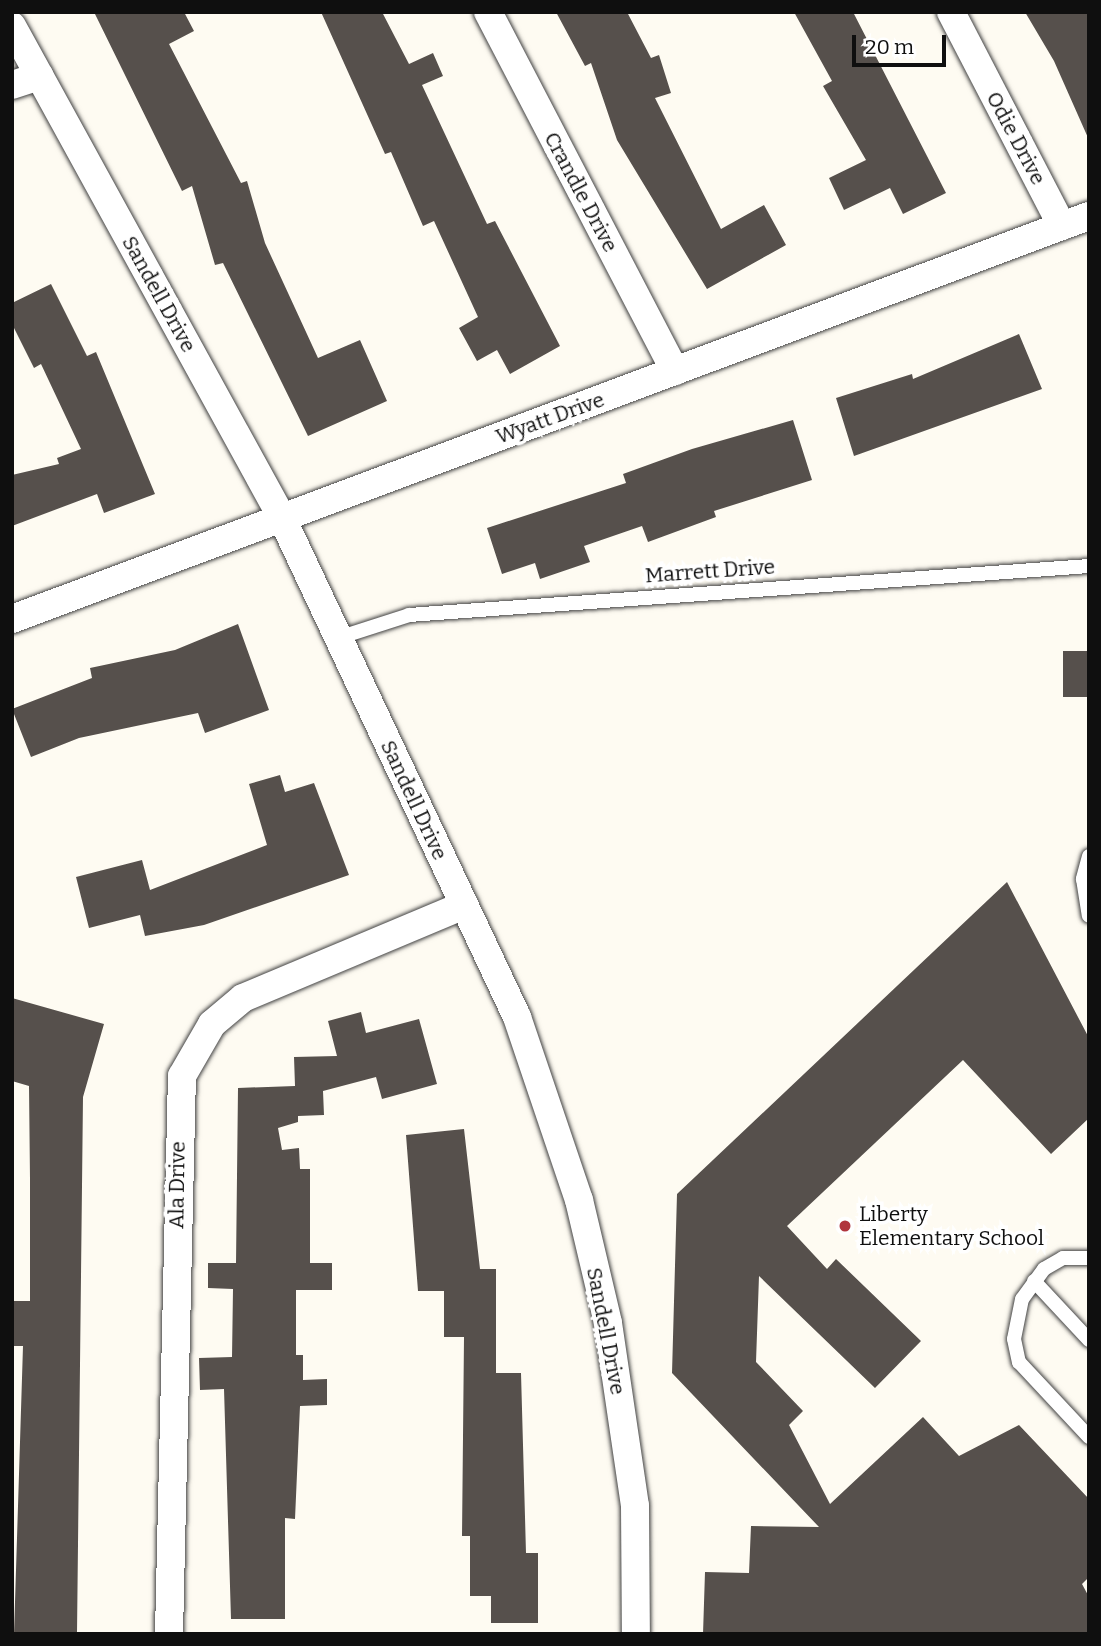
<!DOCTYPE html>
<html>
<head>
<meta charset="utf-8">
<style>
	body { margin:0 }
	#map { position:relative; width:1101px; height:1646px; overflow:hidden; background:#fefbf2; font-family:Bitter,serif }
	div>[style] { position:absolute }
	.building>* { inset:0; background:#56504c; transform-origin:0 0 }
	.roads { filter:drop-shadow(0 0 2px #424242) drop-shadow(0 0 2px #424242) }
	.service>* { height:14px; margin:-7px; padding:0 7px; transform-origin:7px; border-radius:7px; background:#fff }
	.minor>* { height:28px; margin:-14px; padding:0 14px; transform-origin:14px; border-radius:14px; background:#fff }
	.dots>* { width:19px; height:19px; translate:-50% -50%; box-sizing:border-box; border:4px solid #fff; border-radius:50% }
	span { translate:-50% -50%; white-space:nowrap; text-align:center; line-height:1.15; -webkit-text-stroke:7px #fff; paint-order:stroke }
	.street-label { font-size:21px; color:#0f0f0f }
	.poi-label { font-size:21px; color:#0f0f0f }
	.left { translate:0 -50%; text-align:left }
	.frame { position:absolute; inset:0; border:14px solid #0f0f0f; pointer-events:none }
	.scale { position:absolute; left:852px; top:35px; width:94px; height:32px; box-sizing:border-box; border:4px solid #0f0f0f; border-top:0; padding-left:9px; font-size:21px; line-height:24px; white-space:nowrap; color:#0f0f0f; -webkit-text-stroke:5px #fff; paint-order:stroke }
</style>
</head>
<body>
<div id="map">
	<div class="building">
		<i style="clip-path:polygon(94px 12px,184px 12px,194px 31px,169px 44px,241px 183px,247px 181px,265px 243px,318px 358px,360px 340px,387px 401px,308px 436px,223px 263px,215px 265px,192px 186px,182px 191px)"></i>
		<i style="clip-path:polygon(321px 12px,382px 12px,409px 64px,433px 53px,443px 76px,422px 85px,487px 224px,495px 221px,560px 346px,510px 374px,497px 350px,477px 361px,459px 328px,478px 317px,434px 221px,423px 226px,391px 152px,385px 154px)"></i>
		<i style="clip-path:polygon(556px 12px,627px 12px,651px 58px,659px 55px,671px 93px,655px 98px,721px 229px,764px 205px,786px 245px,707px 289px,617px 140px,591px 63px,585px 66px)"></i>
		<i style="clip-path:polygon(794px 12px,853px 12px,946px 193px,903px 214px,890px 188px,844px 210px,829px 178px,866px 160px,823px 86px,832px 81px)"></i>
		<i style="clip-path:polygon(1025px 12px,1089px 12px,1089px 140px,1054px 61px)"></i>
		<i style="clip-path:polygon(51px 284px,87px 356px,96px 352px,155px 494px,104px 513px,97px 494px,12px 526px,12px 475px,59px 464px,57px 458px,81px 449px,41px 364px,34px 368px,12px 324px,12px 303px)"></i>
		<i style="clip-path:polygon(1019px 334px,1042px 389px,854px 456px,836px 398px,912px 374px,913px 379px)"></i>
		<i style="clip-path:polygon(793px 420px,812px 480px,714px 511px,716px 517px,648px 542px,642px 526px,584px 546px,590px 562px,540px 579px,535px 563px,502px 574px,487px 528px,626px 483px,623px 474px,692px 449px)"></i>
		<i style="clip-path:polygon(238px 624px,269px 710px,205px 733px,198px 713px,79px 738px,31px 757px,12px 709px,92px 678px,90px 668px,175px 650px)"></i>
		<i style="left:1063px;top:651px;width:26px;height:46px"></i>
		<i style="clip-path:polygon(280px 775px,285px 792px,314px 783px,349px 875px,204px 925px,145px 936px,140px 915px,89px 928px,76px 877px,142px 860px,150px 890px,267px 845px,249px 784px)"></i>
		<i style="clip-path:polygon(1007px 882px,1089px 1038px,1089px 1118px,1051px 1154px,963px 1060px,787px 1226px,827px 1269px,836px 1259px,921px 1341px,875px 1388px,759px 1276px,756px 1362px,803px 1411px,789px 1425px,830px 1504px,923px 1417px,959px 1456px,1019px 1425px,1089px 1499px,1089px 1577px,1082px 1584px,1089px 1597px,1089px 1634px,703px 1634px,705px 1572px,749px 1573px,751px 1526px,819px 1527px,672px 1373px,677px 1194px)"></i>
		<i style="clip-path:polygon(12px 998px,104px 1024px,83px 1097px,77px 1634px,14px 1634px,23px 1346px,12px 1346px,12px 1301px,30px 1301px,30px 1180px,29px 1086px,12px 1081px)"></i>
		<i style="clip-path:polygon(361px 1012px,366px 1033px,419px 1019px,437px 1084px,382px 1099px,376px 1077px,323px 1091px,324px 1115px,298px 1116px,298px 1122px,278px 1128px,282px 1150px,299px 1148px,300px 1169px,310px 1169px,310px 1263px,332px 1263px,332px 1290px,296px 1290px,296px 1355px,303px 1355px,303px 1380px,327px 1379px,327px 1405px,300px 1406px,295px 1519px,285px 1518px,285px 1619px,231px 1619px,224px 1389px,200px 1390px,199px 1358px,232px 1357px,233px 1289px,208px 1288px,208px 1263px,236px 1263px,238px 1088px,295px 1086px,294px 1057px,337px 1056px,328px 1021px)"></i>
		<i style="clip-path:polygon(464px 1129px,480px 1269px,496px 1269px,496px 1373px,521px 1373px,526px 1553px,538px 1553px,538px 1623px,491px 1623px,491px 1596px,470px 1596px,470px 1536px,462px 1536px,464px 1337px,444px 1337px,444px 1291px,418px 1291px,406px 1135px)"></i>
	</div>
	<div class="roads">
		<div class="service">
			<i style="left:338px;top:638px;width:75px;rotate:-17.9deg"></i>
			<i style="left:409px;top:615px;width:682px;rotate:-4.12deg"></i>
			<i style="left:1089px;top:856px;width:24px;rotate:105deg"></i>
			<i style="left:1083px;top:879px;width:37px;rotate:81deg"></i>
			<i style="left:1089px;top:1258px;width:26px;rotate:180deg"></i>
			<i style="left:1063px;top:1258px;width:22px;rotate:150deg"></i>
			<i style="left:1044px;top:1269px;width:37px;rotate:126deg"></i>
			<i style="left:1022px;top:1299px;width:41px;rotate:101.3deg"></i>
			<i style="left:1014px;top:1339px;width:24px;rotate:78deg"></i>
			<i style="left:1019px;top:1362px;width:103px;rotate:47deg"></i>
			<i style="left:1034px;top:1281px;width:81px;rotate:47deg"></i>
		</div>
		<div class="minor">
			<i style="left:488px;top:12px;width:405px;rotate:62.5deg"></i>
			<i style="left:951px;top:12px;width:241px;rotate:62.6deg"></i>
			<i style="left:12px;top:26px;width:561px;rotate:61.24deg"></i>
			<i style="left:282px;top:518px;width:552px;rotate:64.78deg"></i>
			<i style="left:517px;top:1017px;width:193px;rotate:71.3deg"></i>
			<i style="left:579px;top:1200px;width:126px;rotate:76.7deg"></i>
			<i style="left:608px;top:1323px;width:185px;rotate:81.6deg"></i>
			<i style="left:635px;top:1506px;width:128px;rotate:89.6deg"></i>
			<i style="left:12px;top:85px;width:29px;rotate:-18deg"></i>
			<i style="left:12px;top:619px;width:1150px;rotate:-20.52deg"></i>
			<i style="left:169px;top:1634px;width:558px;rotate:-88.67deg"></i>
			<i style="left:182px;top:1076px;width:60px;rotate:-60deg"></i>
			<i style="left:212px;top:1024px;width:40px;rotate:-40deg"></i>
			<i style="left:243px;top:998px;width:240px;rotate:-22.8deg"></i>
		</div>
	</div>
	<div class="dots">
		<i style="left:845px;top:1226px;background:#b0353d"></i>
	</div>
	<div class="street-label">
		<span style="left:1016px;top:138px;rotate:62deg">Odie Drive</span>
		<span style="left:581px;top:192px;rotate:62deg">Crandle Drive</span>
		<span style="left:159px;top:294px;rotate:61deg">Sandell Drive</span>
		<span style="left:550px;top:418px;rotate:-20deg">Wyatt Drive</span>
		<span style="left:710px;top:571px;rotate:-4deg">Marrett Drive</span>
		<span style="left:414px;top:800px;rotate:65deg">Sandell Drive</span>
		<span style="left:177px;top:1185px;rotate:-89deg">Ala Drive</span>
		<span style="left:606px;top:1331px;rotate:79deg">Sandell Drive</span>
	</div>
	<div class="poi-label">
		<span class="left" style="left:859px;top:1226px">Liberty<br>Elementary School</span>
	</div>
	<div class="frame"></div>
	<div class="scale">20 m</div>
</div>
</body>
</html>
